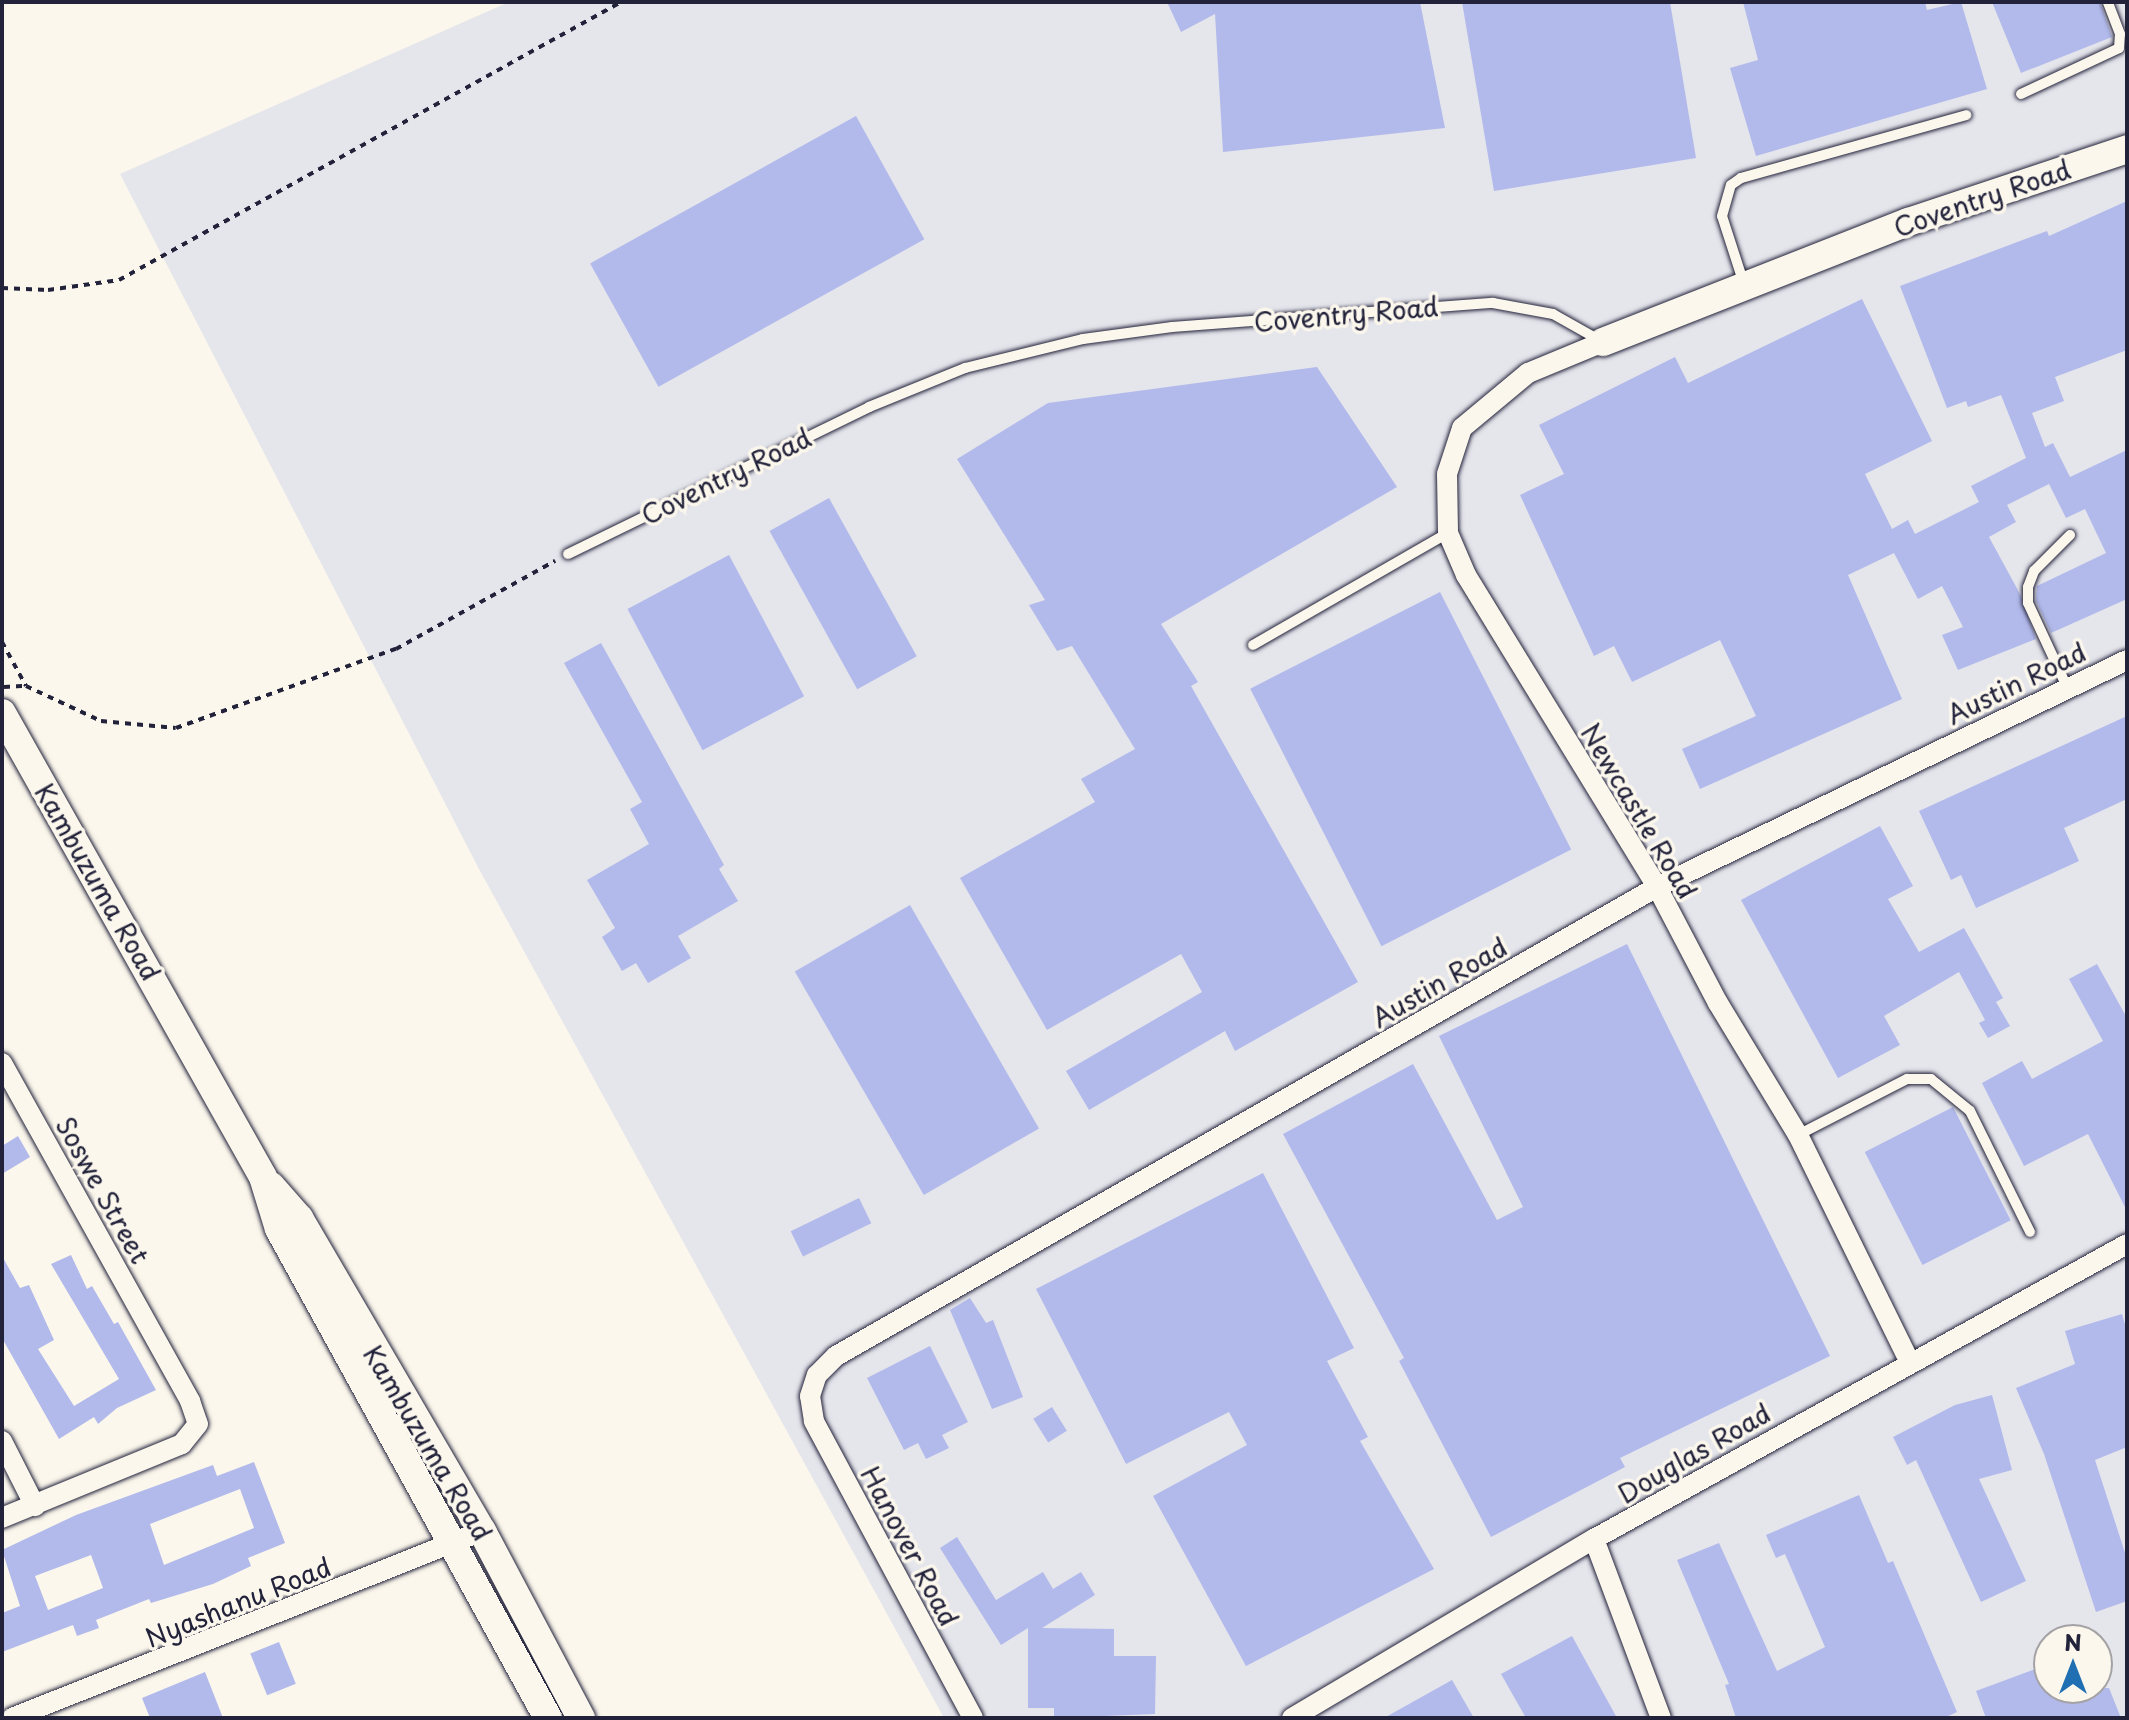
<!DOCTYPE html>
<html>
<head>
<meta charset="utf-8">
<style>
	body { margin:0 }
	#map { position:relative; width:2129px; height:1720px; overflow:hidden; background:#fbf7ec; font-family:"Playpen Sans",sans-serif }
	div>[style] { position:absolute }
	.built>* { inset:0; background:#e5e5ec }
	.building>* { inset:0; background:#b2baeb; transform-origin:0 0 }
	.path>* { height:4px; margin-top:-2px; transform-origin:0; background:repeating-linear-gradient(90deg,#22223b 0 6px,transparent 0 12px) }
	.roads { filter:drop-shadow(0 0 2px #22223b) drop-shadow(0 0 2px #22223b) }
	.lane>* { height:10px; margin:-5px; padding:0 5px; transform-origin:5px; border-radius:5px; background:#fbf7ec }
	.street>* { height:20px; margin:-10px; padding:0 10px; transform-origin:10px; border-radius:10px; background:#fbf7ec }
	.secondary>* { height:28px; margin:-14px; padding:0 14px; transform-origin:14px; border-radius:14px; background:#fbf7ec }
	span { translate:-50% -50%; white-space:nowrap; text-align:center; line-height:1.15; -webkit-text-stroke:7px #fbf7ec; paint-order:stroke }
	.street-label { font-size:26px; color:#22223b }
	.frame { position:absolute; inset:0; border:4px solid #22223b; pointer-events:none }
	.north { position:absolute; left:2033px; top:1624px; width:80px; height:80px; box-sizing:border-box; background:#fbf7ec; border:2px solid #a4a2a5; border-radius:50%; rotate:0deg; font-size:22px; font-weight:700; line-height:32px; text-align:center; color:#22223b }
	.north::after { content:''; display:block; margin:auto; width:28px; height:36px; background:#1f6fb2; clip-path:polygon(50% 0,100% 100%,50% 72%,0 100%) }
</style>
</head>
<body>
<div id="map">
	<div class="built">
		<i style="clip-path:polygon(evenodd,509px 2px,2127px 2px,2127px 1718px,944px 1718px,479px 869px,120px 174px,509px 2px,2049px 1640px,2097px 1640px,2097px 1688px,2049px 1688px,2049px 1640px)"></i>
	</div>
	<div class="building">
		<i style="clip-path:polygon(1167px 2px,1420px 2px,1445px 128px,1223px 152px,1215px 14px,1181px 32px)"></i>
		<i style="clip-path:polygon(1462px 2px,1670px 2px,1696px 158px,1494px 191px)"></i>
		<i style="clip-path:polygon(1743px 2px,1925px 2px,1927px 10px,1961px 2px,1987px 89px,1756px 156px,1730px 68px,1758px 60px)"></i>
		<i style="clip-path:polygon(1992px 2px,2100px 2px,2112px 37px,2021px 73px)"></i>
		<i style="left:856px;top:116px;width:141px;height:304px;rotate:61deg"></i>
		<i style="clip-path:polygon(2127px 201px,2127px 350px,2055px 377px,2064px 401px,2032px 413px,2045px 447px,2053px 443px,2070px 477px,2127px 450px,2127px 599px,2051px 633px,2036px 601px,2037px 586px,2106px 553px,2085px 509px,2066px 518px,2049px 484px,2007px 505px,2016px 522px,1989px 537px,2020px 594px,2036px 639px,1958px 670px,1942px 635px,1963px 627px,1942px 586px,1918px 599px,1894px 553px,1848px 575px,1902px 699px,1700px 789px,1682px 749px,1756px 716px,1720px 640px,1632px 682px,1614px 646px,1594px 656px,1520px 495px,1564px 474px,1539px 425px,1675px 357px,1688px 383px,1862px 299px,1932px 441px,1865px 474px,1892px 529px,1908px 520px,1915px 534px,1979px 502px,1971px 486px,2026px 458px,2001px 395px,1968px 407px,1966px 401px,1947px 408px,1900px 286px,2047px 231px,2049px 236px)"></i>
		<i style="clip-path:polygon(1317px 367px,1397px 487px,1161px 624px,1198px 682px,1191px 686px,1358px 982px,1235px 1051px,1225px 1031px,1089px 1110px,1066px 1071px,1202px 992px,1181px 954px,1047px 1030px,960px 878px,1095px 802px,1081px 779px,1135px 749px,1072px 646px,1057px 651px,1029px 605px,1045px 600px,957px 459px,1048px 403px)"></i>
		<i style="left:829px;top:498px;width:181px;height:68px;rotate:61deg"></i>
		<i style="left:729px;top:555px;width:160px;height:115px;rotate:62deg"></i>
		<i style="left:1440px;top:592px;width:289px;height:213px;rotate:63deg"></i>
		<i style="clip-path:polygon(601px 643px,724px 865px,719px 869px,738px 901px,678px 936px,691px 958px,648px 983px,636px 963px,622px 971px,602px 937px,615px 928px,587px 880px,649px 844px,630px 809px,642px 802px,564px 663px)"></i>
		<i style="clip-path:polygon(2127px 716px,2127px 799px,2064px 828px,2079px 861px,1976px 908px,1961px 875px,1951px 880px,1919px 811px)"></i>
		<i style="clip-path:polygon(1880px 826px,1913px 886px,1888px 899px,1919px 952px,1964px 928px,2003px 998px,1996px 1002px,2010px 1026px,1988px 1038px,1979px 1023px,1985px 1020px,1959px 972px,1884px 1016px,1900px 1045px,1838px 1078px,1741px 900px)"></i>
		<i style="left:910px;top:905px;width:258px;height:133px;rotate:60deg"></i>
		<i style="clip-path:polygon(1627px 944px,1830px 1356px,1620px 1458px,1625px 1467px,1491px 1537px,1399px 1361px,1404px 1358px,1283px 1134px,1413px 1064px,1497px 1220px,1523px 1207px,1439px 1036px)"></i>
		<i style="clip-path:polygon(2097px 964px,2127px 1018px,2127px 1211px,2088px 1134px,2024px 1166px,1982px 1083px,2022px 1061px,2032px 1079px,2103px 1041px,2069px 979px)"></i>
		<i style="left:1953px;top:1107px;width:127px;height:99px;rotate:63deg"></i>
		<i style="clip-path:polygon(18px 1136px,30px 1157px,2px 1174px,2px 1146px)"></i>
		<i style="clip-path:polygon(1263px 1173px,1354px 1348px,1327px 1361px,1368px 1437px,1360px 1441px,1434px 1569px,1246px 1666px,1153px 1496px,1247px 1445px,1229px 1412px,1126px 1464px,1036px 1289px)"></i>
		<i style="left:859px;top:1198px;width:28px;height:76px;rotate:64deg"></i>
		<i style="clip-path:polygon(71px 1255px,87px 1289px,92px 1286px,114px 1324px,118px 1322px,156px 1390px,117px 1408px,98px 1424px,94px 1417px,59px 1439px,2px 1338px,2px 1256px,20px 1288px,29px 1285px,54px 1340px,38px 1349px,74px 1406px,119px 1379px,51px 1264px)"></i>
		<i style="clip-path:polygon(970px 1298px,986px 1323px,993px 1320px,1023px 1397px,992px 1409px,950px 1310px)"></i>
		<i style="clip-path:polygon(2122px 1314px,2127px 1331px,2127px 1447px,2095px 1460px,2127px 1559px,2127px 1601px,2096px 1612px,2044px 1454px,2016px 1388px,2075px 1364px,2065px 1331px)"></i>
		<i style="clip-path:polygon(930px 1346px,968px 1422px,942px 1435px,949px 1448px,926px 1459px,918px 1443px,904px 1450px,867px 1378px)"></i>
		<i style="clip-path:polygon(1992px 1395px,2012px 1470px,1979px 1479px,2026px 1581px,1981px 1602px,1916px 1460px,1907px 1465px,1893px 1437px,1955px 1405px)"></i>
		<i style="left:1052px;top:1407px;width:28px;height:22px;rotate:58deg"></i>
		<i style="clip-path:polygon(evenodd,254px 1462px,285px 1543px,248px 1558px,251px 1566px,213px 1584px,151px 1603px,149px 1599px,96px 1620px,99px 1628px,77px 1636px,73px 1625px,2px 1652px,2px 1613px,20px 1606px,2px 1550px,76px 1515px,213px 1465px,217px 1476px,254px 1462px,240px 1489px,254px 1528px,164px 1565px,150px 1524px,240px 1489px,254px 1462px,91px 1555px,103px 1588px,48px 1610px,35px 1576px,91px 1555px)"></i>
		<i style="clip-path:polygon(1859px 1495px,1888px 1563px,1893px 1561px,1957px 1712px,1944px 1718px,1736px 1718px,1725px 1685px,1729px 1684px,1677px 1560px,1719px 1543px,1777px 1671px,1825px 1647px,1785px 1554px,1776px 1558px,1766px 1535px)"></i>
		<i style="clip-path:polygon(957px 1537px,996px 1600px,1043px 1572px,1053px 1589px,1081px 1572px,1095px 1595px,1042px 1628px,1114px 1629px,1114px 1656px,1156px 1656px,1155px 1714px,1054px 1718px,1054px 1708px,1028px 1708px,1028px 1628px,1001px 1645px,940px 1548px)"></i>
		<i style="clip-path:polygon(1572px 1636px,1617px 1718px,1526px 1718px,1501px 1674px)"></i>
		<i style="left:279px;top:1642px;width:45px;height:31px;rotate:68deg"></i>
		<i style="clip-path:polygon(2049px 1664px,2049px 1688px,2109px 1688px,2121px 1718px,1986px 1718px,1976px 1691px)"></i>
		<i style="clip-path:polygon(205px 1672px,223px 1718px,150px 1718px,142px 1698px)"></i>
		<i style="clip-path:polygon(1452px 1680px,1474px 1718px,1384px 1718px)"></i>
	</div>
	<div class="path">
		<i style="left:2px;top:288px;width:46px;rotate:2.5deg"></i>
		<i style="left:48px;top:290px;width:72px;rotate:-8deg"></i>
		<i style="left:119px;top:280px;width:574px;rotate:-28.98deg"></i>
		<i style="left:2px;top:642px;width:50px;rotate:61.4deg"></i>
		<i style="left:4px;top:687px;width:22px;rotate:-3deg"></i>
		<i style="left:26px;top:686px;width:83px;rotate:25deg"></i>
		<i style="left:101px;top:721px;width:75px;rotate:5.3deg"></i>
		<i style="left:176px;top:728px;width:234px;rotate:-19.8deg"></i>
		<i style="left:396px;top:649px;width:182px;rotate:-29deg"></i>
	</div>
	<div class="roads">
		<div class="lane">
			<i style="left:2021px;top:94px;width:108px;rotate:-25.1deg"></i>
			<i style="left:2119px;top:48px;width:14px;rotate:-86deg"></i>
			<i style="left:2120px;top:34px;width:34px;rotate:-111deg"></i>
			<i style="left:1744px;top:284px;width:71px;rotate:-107.9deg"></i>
			<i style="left:1722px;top:216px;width:32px;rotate:-74deg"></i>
			<i style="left:1731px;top:185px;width:12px;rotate:-35deg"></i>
			<i style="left:1741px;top:178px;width:234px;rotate:-15.6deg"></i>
			<i style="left:568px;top:554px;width:335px;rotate:-26deg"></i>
			<i style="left:869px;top:407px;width:104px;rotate:-22.1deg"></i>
			<i style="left:965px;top:368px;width:122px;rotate:-13.8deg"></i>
			<i style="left:1083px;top:339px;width:90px;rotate:-7.7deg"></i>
			<i style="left:1172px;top:327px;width:322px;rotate:-4.3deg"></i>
			<i style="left:1493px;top:303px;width:61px;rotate:10.4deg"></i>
			<i style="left:1553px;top:314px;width:55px;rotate:29.4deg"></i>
			<i style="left:1253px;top:645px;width:225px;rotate:-29.9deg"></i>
			<i style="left:2067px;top:687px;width:93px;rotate:-114.9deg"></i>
			<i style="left:2028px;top:603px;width:16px;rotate:-90deg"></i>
			<i style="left:2028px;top:587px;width:17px;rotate:-69deg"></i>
			<i style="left:2034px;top:571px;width:51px;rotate:-45deg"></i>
			<i style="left:1798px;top:1135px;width:123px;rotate:-27.2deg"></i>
			<i style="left:1907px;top:1079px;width:24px"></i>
			<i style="left:1931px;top:1079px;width:50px;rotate:39.4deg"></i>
			<i style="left:1970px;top:1111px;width:135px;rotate:63.6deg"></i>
		</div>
		<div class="street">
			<i style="left:1603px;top:342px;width:81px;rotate:157.5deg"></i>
			<i style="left:1528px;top:373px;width:86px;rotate:140.2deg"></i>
			<i style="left:1462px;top:428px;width:48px;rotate:108.1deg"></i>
			<i style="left:1447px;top:474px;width:59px;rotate:89deg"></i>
			<i style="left:1448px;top:533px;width:46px;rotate:66.8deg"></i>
			<i style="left:1466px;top:575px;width:366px;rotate:58.5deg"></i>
			<i style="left:1657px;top:887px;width:131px;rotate:62.3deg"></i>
			<i style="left:1718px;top:1003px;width:154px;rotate:58.8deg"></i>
			<i style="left:1798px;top:1135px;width:252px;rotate:63.8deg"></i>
			<i style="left:2px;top:1063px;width:387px;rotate:60.9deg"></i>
			<i style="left:190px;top:1401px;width:24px;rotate:71deg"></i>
			<i style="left:198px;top:1424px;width:26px;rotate:129deg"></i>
			<i style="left:182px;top:1444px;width:195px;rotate:157.7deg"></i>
			<i style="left:2px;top:1441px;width:73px;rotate:63.1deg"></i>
			<i style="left:1594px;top:1539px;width:191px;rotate:69.5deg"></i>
			<i style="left:12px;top:1718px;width:506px;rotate:-21.7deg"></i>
			<i style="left:973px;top:1718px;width:337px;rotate:-118.2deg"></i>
			<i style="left:814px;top:1421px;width:25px;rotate:-99deg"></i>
			<i style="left:810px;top:1396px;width:22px;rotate:-72deg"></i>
			<i style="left:817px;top:1375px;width:27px;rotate:-45deg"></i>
			<i style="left:836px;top:1356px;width:946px;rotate:-29.74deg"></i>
			<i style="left:1657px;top:887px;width:522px;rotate:-25.78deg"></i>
			<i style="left:1292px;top:1718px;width:351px;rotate:-30.7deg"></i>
			<i style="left:1594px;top:1539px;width:609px;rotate:-28.96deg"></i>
		</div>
		<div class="secondary">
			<i style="left:1603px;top:342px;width:328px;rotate:-21.5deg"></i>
			<i style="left:1908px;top:222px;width:231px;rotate:-18.4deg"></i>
			<i style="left:2px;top:713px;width:532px;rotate:60.64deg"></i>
			<i style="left:263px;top:1177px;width:54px;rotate:72.9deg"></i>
			<i style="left:279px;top:1229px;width:558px;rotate:61.18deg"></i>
			<i style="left:271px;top:1186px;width:43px;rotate:48.8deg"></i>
			<i style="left:299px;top:1218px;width:363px;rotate:59.7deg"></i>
			<i style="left:482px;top:1531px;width:212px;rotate:62.1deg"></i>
		</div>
	</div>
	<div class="street-label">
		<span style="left:1982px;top:198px;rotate:-19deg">Coventry Road</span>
		<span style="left:1346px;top:314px;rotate:-5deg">Coventry Road</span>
		<span style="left:726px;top:476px;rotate:-26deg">Coventry Road</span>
		<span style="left:2016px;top:683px;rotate:-26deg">Austin Road</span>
		<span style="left:1639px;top:811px;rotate:59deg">Newcastle Road</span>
		<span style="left:98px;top:882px;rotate:60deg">Kambuzuma Road</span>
		<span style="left:1439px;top:982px;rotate:-30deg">Austin Road</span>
		<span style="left:103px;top:1190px;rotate:61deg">Soswe Street</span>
		<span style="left:428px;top:1443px;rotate:59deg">Kambuzuma Road</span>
		<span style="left:1694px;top:1453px;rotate:-30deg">Douglas Road</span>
		<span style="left:910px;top:1546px;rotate:62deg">Hanover Road</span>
		<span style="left:238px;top:1602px;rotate:-22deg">Nyashanu Road</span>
	</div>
	<div class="frame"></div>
	<div class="north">N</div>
</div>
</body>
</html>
